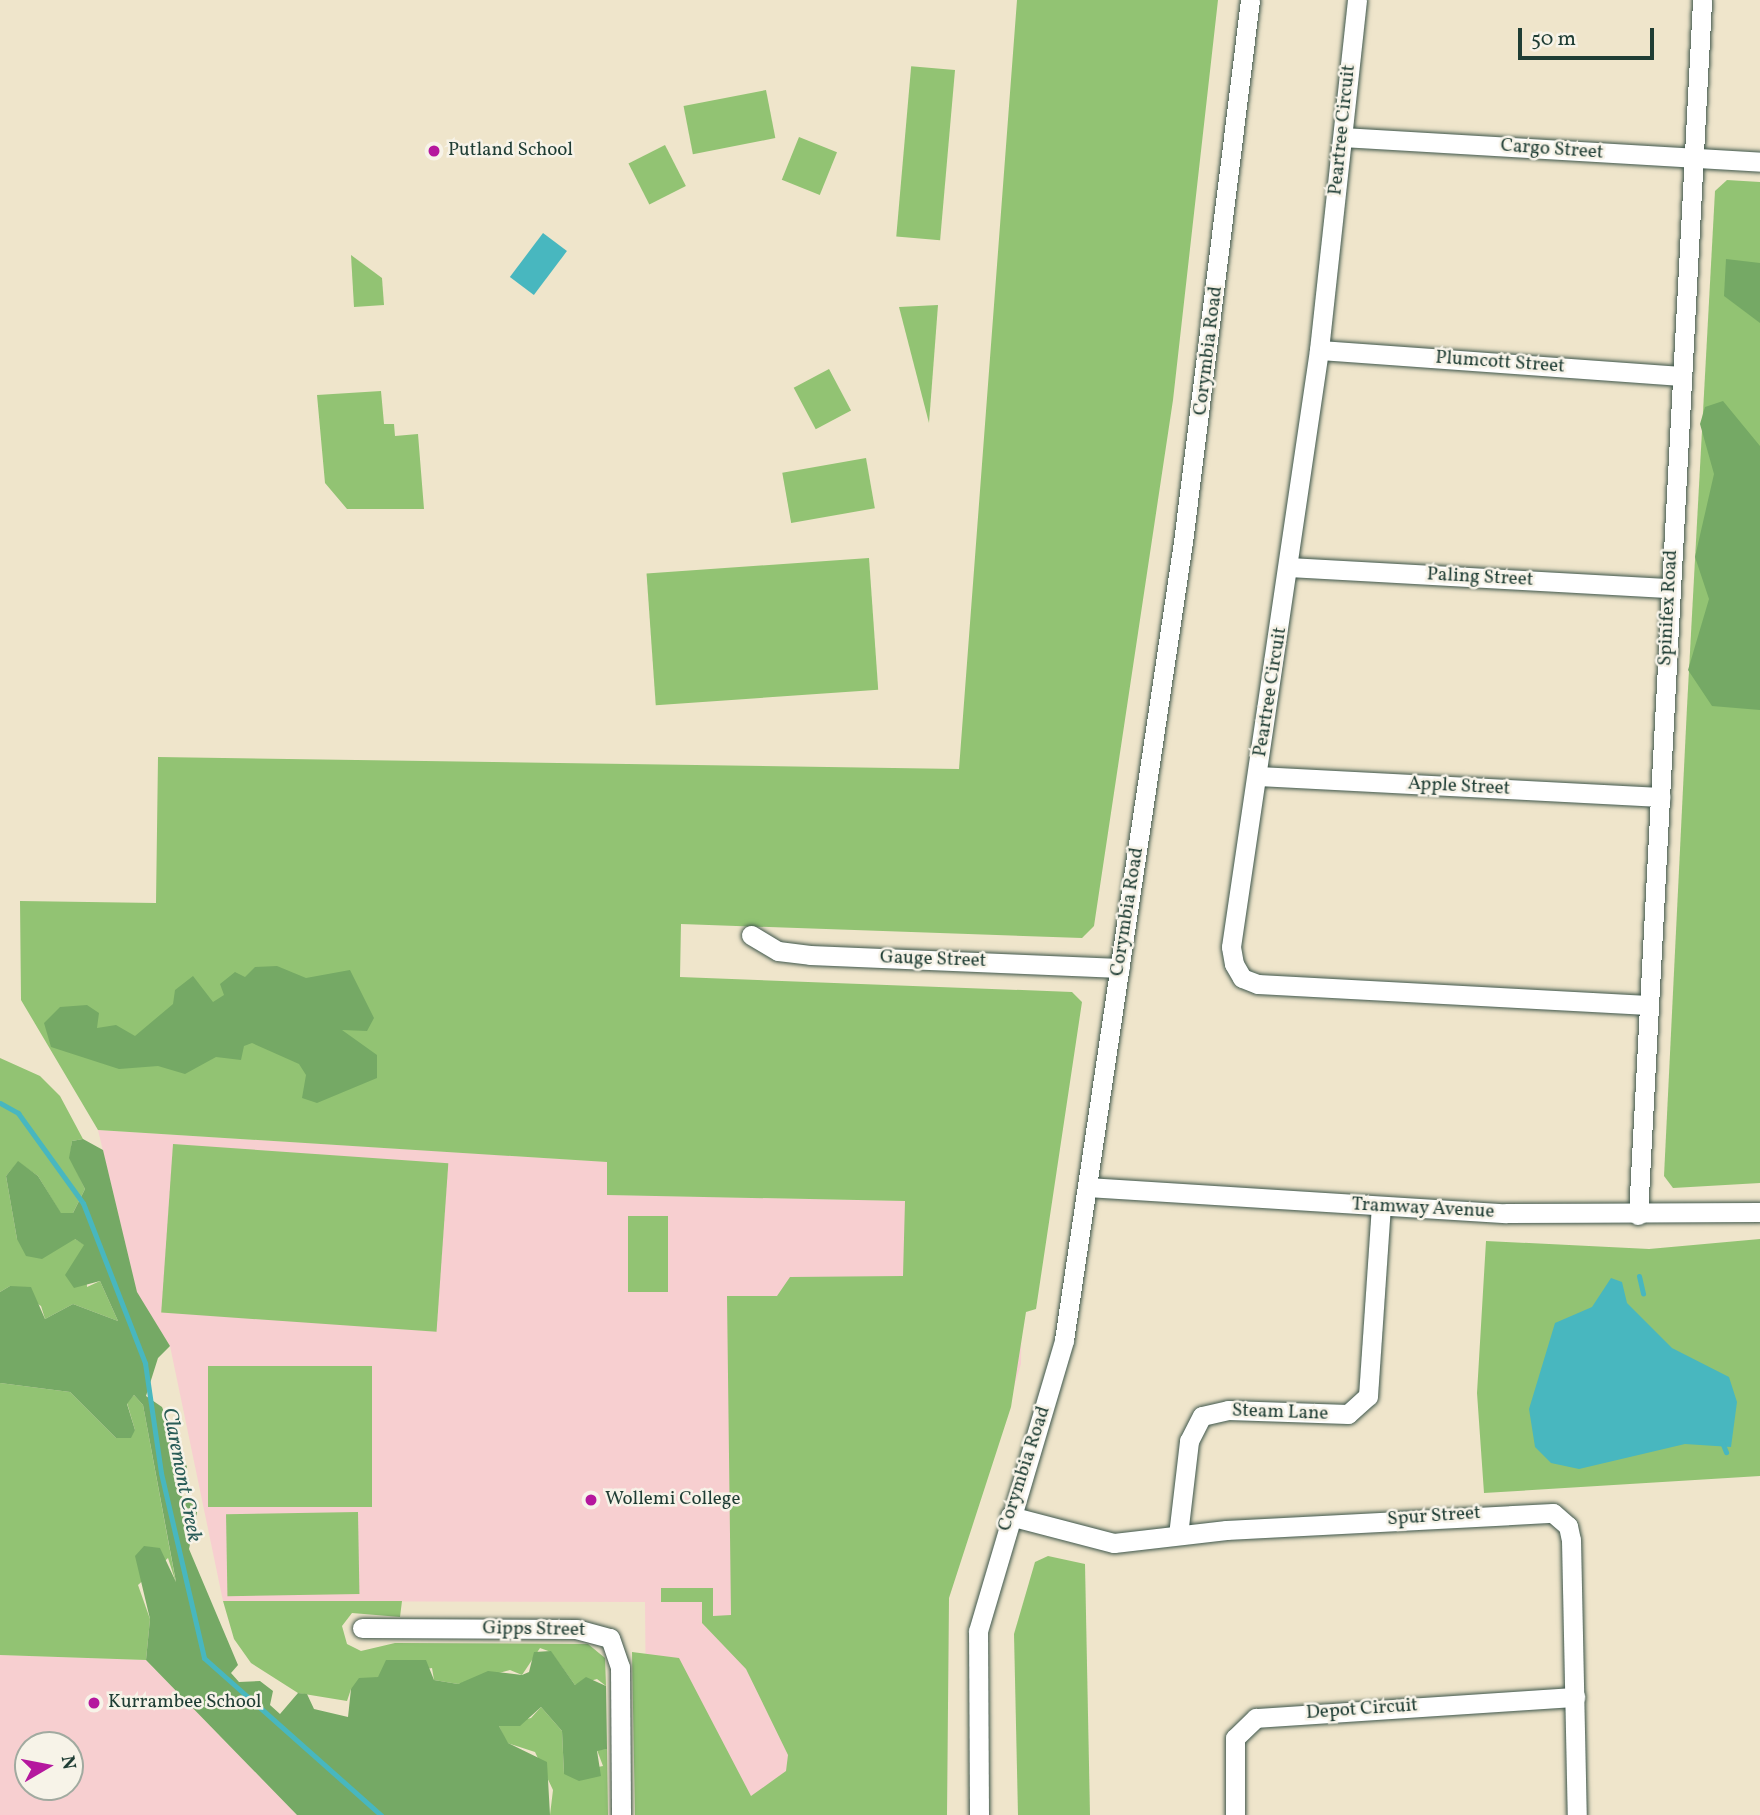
<!DOCTYPE html>
<html>
<head>
<meta charset="utf-8">
<style>
	body { margin:0 }
	#map { position:relative; width:1760px; height:1815px; overflow:hidden; background:#efe5cb; font-family:Vollkorn,serif }
	div>[style] { position:absolute }
	.built>* { inset:0; background:#f7cfd0 }
	.green>* { inset:0; background:#92c373; transform-origin:0 0 }
	.forest>* { inset:0; background:#75a965 }
	.water>* { inset:0; background:#48b7bf; transform-origin:0 0 }
	.stream>* { height:5px; margin:-2.5px; padding:0 2.5px; transform-origin:2.5px; border-radius:2.5px; background:#48b7bf }
	.roads { filter:drop-shadow(0 0 2px #3e564b) drop-shadow(0 0 2px #3e564b) }
	.street>* { height:19px; margin:-9.5px; padding:0 9.5px; transform-origin:9.5px; border-radius:9.5px; background:#fff }
	.dots>* { width:19px; height:19px; translate:-50% -50%; box-sizing:border-box; border:4px solid #f7f3e8; border-radius:50% }
	span { translate:-50% -50%; white-space:nowrap; text-align:center; line-height:1.15; -webkit-text-stroke:5px #f7f3e8; paint-order:stroke }
	.street-label { font-size:19px; color:#1f3d34 }
	.poi-label { font-size:19px; color:#1f3d34 }
	.left { translate:0 -50%; text-align:left }
	.water-label { font-size:21px; color:#295c57; font-style:italic }
	.north { position:absolute; left:14px; top:1731px; width:70px; height:70px; box-sizing:border-box; background:#f7f3e8; border:2px solid #a1aaa0; border-radius:50%; rotate:80deg; font-size:19px; font-weight:700; line-height:28px; text-align:center; color:#1f3d34 }
	.north::after { content:''; display:block; margin:auto; width:24px; height:32px; background:#b5179e; clip-path:polygon(50% 0,100% 100%,50% 72%,0 100%) }
	.scale { position:absolute; left:1518px; top:28px; width:136px; height:32px; box-sizing:border-box; border:4px solid #1f3d34; border-top:0; padding-left:9px; font-size:21px; line-height:24px; white-space:nowrap; color:#1f3d34; -webkit-text-stroke:5px #f7f3e8; paint-order:stroke }
</style>
</head>
<body>
<div id="map">
	<div class="built">
		<i style="clip-path:polygon(98px 1130px,608px 1162px,607px 1195px,1023px 1203px,1021px 1364px,949px 1598px,947px 1815px,647px 1815px,645px 1602px,223px 1601px,170px 1346px,137px 1293px)"></i>
		<i style="clip-path:polygon(evenodd,0 1655px,146px 1660px,297px 1815px,0 1815px,0 1655px,28px 1745px,70px 1745px,70px 1787px,28px 1787px,28px 1745px)"></i>
	</div>
	<div class="green">
		<i style="clip-path:polygon(1017px 0,1218px 0,1173px 400px,1094px 926px,1082px 938px,681px 924px,680px 977px,1072px 992px,1082px 1002px,1036px 1309px,1026px 1312px,1011px 1407px,949px 1598px,947px 1815px,635px 1815px,632px 1652px,679px 1658px,751px 1796px,786px 1771px,788px 1755px,746px 1669px,702px 1623px,702px 1602px,661px 1602px,661px 1588px,713px 1588px,713px 1616px,731px 1615px,727px 1296px,777px 1296px,790px 1277px,903px 1276px,905px 1201px,607px 1195px,607px 1162px,98px 1130px,21px 1000px,20px 901px,156px 903px,158px 757px,959px 769px)"></i>
		<i style="left:955px;top:70px;width:171px;height:44px;rotate:95deg"></i>
		<i style="left:766px;top:90px;width:49px;height:84px;rotate:79deg"></i>
		<i style="left:799px;top:137px;width:41px;height:46px;rotate:22deg"></i>
		<i style="left:665px;top:145px;width:46px;height:41px;rotate:63deg"></i>
		<i style="clip-path:polygon(1727px 180px,1760px 182px,1760px 1183px,1673px 1188px,1664px 1176px,1687px 707px,1715px 191px)"></i>
		<i style="clip-path:polygon(351px 255px,382px 278px,384px 305px,354px 307px)"></i>
		<i style="clip-path:polygon(938px 305px,929px 423px,899px 307px)"></i>
		<i style="left:829px;top:369px;width:47px;height:40px;rotate:62deg"></i>
		<i style="clip-path:polygon(381px 391px,384px 424px,394px 424px,395px 436px,418px 434px,424px 509px,347px 509px,325px 483px,317px 395px)"></i>
		<i style="left:866px;top:458px;width:51px;height:85px;rotate:80deg"></i>
		<i style="left:869px;top:558px;width:132px;height:223px;rotate:86deg"></i>
		<i style="clip-path:polygon(0 1058px,40px 1076px,60px 1096px,83px 1139px,72px 1141px,70px 1158px,85px 1189px,73px 1213px,61px 1214px,38px 1176px,18px 1162px,6px 1176px,17px 1239px,75px 1239px,85px 1245px,87px 1287px,100px 1281px,118px 1321px,73px 1304px,45px 1319px,41px 1306px,10px 1286px,0 1292px)"></i>
		<i style="left:173px;top:1144px;width:276px;height:169px;rotate:4deg"></i>
		<i style="left:628px;top:1216px;width:40px;height:76px"></i>
		<i style="clip-path:polygon(1760px 1239px,1760px 1476px,1484px 1493px,1477px 1393px,1486px 1241px,1649px 1249px)"></i>
		<i style="left:208px;top:1366px;width:164px;height:141px"></i>
		<i style="clip-path:polygon(0 1383px,70px 1392px,116px 1438px,135px 1430px,127px 1403px,134px 1395px,143px 1405px,176px 1583px,168px 1558px,138px 1585px,150px 1619px,146px 1660px,0 1655px)"></i>
		<i style="left:358px;top:1512px;width:82px;height:132px;rotate:89deg"></i>
		<i style="clip-path:polygon(1048px 1556px,1085px 1564px,1090px 1815px,1018px 1815px,1014px 1634px,1035px 1562px)"></i>
		<i style="clip-path:polygon(223px 1601px,402px 1601px,400px 1617px,352px 1613px,342px 1626px,347px 1644px,361px 1651px,395px 1643px,588px 1644px,605px 1658px,606px 1686px,597px 1679px,575px 1685px,551px 1652px,540px 1648px,522px 1675px,510px 1670px,458px 1684px,434px 1680px,432px 1668px,378px 1677px,351px 1689px,347px 1701px,298px 1693px,251px 1663px,234px 1639px)"></i>
		<i style="clip-path:polygon(541px 1707px,562px 1731px,564px 1774px,603px 1766px,597px 1750px,607px 1749px,608px 1815px,550px 1815px,553px 1790px,535px 1752px,507px 1743px,499px 1726px,531px 1718px)"></i>
	</div>
	<div class="forest">
		<i style="clip-path:polygon(1726px 259px,1760px 263px,1760px 323px,1724px 296px)"></i>
		<i style="clip-path:polygon(1723px 401px,1760px 446px,1760px 710px,1712px 706px,1688px 670px,1709px 599px,1695px 557px,1714px 474px,1700px 424px,1705px 407px)"></i>
		<i style="clip-path:polygon(277px 966px,306px 978px,350px 970px,374px 1018px,367px 1031px,342px 1030px,377px 1055px,377px 1078px,317px 1103px,302px 1098px,306px 1075px,299px 1064px,252px 1043px,244px 1046px,241px 1060px,216px 1057px,185px 1074px,158px 1066px,119px 1069px,51px 1047px,44px 1023px,60px 1007px,87px 1005px,99px 1013px,97px 1028px,116px 1025px,135px 1036px,173px 1004px,175px 990px,193px 976px,213px 1002px,224px 995px,220px 984px,235px 972px,245px 977px,255px 967px)"></i>
		<i style="clip-path:polygon(83px 1139px,103px 1150px,137px 1292px,170px 1346px,158px 1358px,146px 1396px,162px 1407px,187px 1467px,177px 1493px,198px 1508px,189px 1549px,238px 1665px,231px 1673px,239px 1682px,260px 1681px,273px 1691px,270px 1705px,280px 1714px,298px 1693px,307px 1694px,314px 1709px,348px 1717px,351px 1689px,359px 1678px,378px 1677px,386px 1660px,426px 1660px,434px 1680px,458px 1684px,488px 1671px,522px 1675px,529px 1672px,534px 1652px,551px 1651px,575px 1685px,586px 1677px,606px 1686px,607px 1749px,597px 1751px,601px 1776px,579px 1781px,564px 1774px,562px 1731px,541px 1707px,520px 1726px,499px 1726px,508px 1743px,547px 1762px,550px 1815px,297px 1815px,146px 1660px,150px 1619px,135px 1556px,144px 1546px,160px 1548px,176px 1582px,143px 1405px,134px 1395px,127px 1404px,135px 1430px,131px 1438px,116px 1438px,70px 1392px,0 1383px,0 1292px,10px 1286px,31px 1287px,45px 1319px,73px 1304px,118px 1321px,100px 1281px,74px 1288px,65px 1275px,84px 1245px,75px 1239px,42px 1259px,26px 1256px,17px 1239px,6px 1176px,18px 1161px,38px 1176px,61px 1213px,73px 1213px,85px 1189px,69px 1158px,72px 1141px)"></i>
	</div>
	<div class="water">
		<i style="left:543px;top:233px;width:30px;height:55px;rotate:37deg"></i>
		<i style="clip-path:polygon(1611px 1278px,1622px 1282px,1627px 1303px,1672px 1348px,1729px 1377px,1737px 1402px,1731px 1447px,1685px 1444px,1579px 1469px,1551px 1463px,1535px 1447px,1529px 1409px,1555px 1323px,1592px 1307px)"></i>
	</div>
	<div class="stream">
		<i style="left:0;top:1103px;width:21px;rotate:29deg"></i>
		<i style="left:18px;top:1113px;width:111px;rotate:54.2deg"></i>
		<i style="left:83px;top:1203px;width:172px;rotate:68.8deg"></i>
		<i style="left:145px;top:1363px;width:111px;rotate:81.7deg"></i>
		<i style="left:161px;top:1473px;width:190px;rotate:76.9deg"></i>
		<i style="left:204px;top:1658px;width:237px;rotate:41.6deg"></i>
		<i style="left:1639px;top:1276px;width:18px;rotate:77deg"></i>
		<i style="left:1722px;top:1442px;width:11px;rotate:68deg"></i>
	</div>
	<div class="roads">
		<div class="street">
			<i style="left:1357px;top:0;width:352px;rotate:96.2deg"></i>
			<i style="left:1319px;top:350px;width:603px;rotate:98.39deg"></i>
			<i style="left:1231px;top:947px;width:17px;rotate:80deg"></i>
			<i style="left:1234px;top:964px;width:16px;rotate:60deg"></i>
			<i style="left:1242px;top:978px;width:17px;rotate:21deg"></i>
			<i style="left:1258px;top:984px;width:390px;rotate:3.1deg"></i>
			<i style="left:1343px;top:137px;width:418px;rotate:3.4deg"></i>
			<i style="left:1319px;top:350px;width:364px;rotate:4.1deg"></i>
			<i style="left:1289px;top:567px;width:382px;rotate:3.2deg"></i>
			<i style="left:1258px;top:776px;width:403px;rotate:3deg"></i>
			<i style="left:751px;top:935px;width:31px;rotate:31deg"></i>
			<i style="left:778px;top:951px;width:32px;rotate:7deg"></i>
			<i style="left:810px;top:955px;width:310px;rotate:2.4deg"></i>
			<i style="left:1087px;top:1187px;width:420px;rotate:3.6deg"></i>
			<i style="left:1506px;top:1213px;width:254px;rotate:-0.2deg"></i>
			<i style="left:1638px;top:1215px;width:1217px;rotate:-86.98deg"></i>
			<i style="left:1010px;top:1516px;width:107px;rotate:14.6deg"></i>
			<i style="left:1114px;top:1543px;width:113px;rotate:-6.6deg"></i>
			<i style="left:1226px;top:1530px;width:327px;rotate:-3deg"></i>
			<i style="left:1553px;top:1513px;width:20px;rotate:41deg"></i>
			<i style="left:1568px;top:1526px;width:14px;rotate:78deg"></i>
			<i style="left:1571px;top:1540px;width:275px;rotate:88.8deg"></i>
			<i style="left:1178px;top:1535px;width:95px;rotate:-83.3deg"></i>
			<i style="left:1189px;top:1441px;width:28px;rotate:-63deg"></i>
			<i style="left:1202px;top:1416px;width:27px;rotate:-13deg"></i>
			<i style="left:1228px;top:1410px;width:120px;rotate:1.9deg"></i>
			<i style="left:1348px;top:1414px;width:27px;rotate:-42deg"></i>
			<i style="left:1368px;top:1396px;width:189px;rotate:-86.1deg"></i>
			<i style="left:362px;top:1628px;width:214px;rotate:0.3deg"></i>
			<i style="left:576px;top:1629px;width:35px;rotate:15deg"></i>
			<i style="left:610px;top:1638px;width:31px;rotate:71deg"></i>
			<i style="left:620px;top:1667px;width:148px;rotate:89.6deg"></i>
			<i style="left:979px;top:1815px;width:184px;rotate:-90.3deg"></i>
			<i style="left:978px;top:1631px;width:303px;rotate:-73.5deg"></i>
			<i style="left:1064px;top:1340px;width:807px;rotate:-81.52deg"></i>
			<i style="left:1183px;top:542px;width:546px;rotate:-82.95deg"></i>
			<i style="left:1235px;top:1815px;width:77px;rotate:-90deg"></i>
			<i style="left:1235px;top:1738px;width:29px;rotate:-44deg"></i>
			<i style="left:1256px;top:1718px;width:320px;rotate:-3.8deg"></i>
		</div>
	</div>
	<div class="dots">
		<i style="left:434px;top:151px;background:#b5179e"></i>
		<i style="left:591px;top:1500px;background:#b5179e"></i>
		<i style="left:94px;top:1703px;background:#b5179e"></i>
	</div>
	<div class="street-label">
		<span style="left:1343px;top:130px;rotate:-84deg">Peartree Circuit</span>
		<span style="left:1552px;top:150px;rotate:4deg">Cargo Street</span>
		<span style="left:1209px;top:351px;rotate:-83deg">Corymbia Road</span>
		<span style="left:1500px;top:363px;rotate:4deg">Plumcott Street</span>
		<span style="left:1480px;top:578px;rotate:3deg">Paling Street</span>
		<span style="left:1669px;top:608px;rotate:-87deg">Spinifex Road</span>
		<span style="left:1271px;top:692px;rotate:-81deg">Peartree Circuit</span>
		<span style="left:1459px;top:787px;rotate:3deg">Apple Street</span>
		<span style="left:1128px;top:912px;rotate:-81deg">Corymbia Road</span>
		<span style="left:933px;top:960px;rotate:2deg">Gauge Street</span>
		<span style="left:1423px;top:1209px;rotate:3deg">Tramway Avenue</span>
		<span style="left:1280px;top:1413px;rotate:2deg">Steam Lane</span>
		<span style="left:1025px;top:1469px;rotate:-72deg">Corymbia Road</span>
		<span style="left:1434px;top:1517px;rotate:-4deg">Spur Street</span>
		<span style="left:534px;top:1630px;rotate:1deg">Gipps Street</span>
		<span style="left:1362px;top:1710px;rotate:-4deg">Depot Circuit</span>
	</div>
	<div class="poi-label">
		<span class="left" style="left:448px;top:151px">Putland School</span>
		<span class="left" style="left:605px;top:1500px">Wollemi College</span>
		<span class="left" style="left:108px;top:1703px">Kurrambee School</span>
	</div>
	<div class="water-label">
		<span style="left:181px;top:1475px;rotate:79deg">Claremont Creek</span>
	</div>
	<div class="north">N</div>
	<div class="scale">50 m</div>
</div>
</body>
</html>
